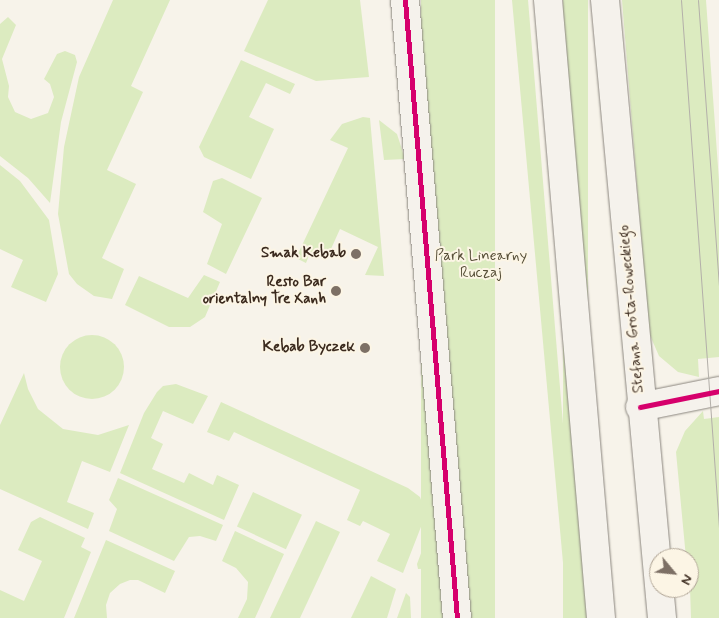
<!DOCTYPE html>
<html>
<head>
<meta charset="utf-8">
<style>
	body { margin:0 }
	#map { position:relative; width:719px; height:618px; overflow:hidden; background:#f7f3ea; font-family:Mynerve,sans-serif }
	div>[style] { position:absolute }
	.green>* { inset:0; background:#dcebc0; transform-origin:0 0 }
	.round { border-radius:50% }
	.roads { filter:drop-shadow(0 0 1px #8b867f) drop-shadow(0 0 1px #8b867f) }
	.minor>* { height:28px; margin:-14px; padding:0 14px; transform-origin:14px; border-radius:14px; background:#f5f2ec }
	.major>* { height:28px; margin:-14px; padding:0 14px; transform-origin:14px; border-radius:14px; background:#f5f2ec }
	.tram>* { height:1px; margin:-0.5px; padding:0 0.5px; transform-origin:0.5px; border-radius:0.5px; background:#b3afa9 }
	.cycleway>* { height:5px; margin:-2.5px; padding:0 2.5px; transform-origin:2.5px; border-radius:2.5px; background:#d6006c }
	.dots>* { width:14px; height:14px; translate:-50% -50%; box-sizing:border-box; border:2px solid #fcf5e5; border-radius:50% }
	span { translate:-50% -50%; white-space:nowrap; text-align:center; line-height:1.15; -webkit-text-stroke:4px #fcf5e5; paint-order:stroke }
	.poi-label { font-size:15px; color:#3b2a1e; font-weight:700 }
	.right { translate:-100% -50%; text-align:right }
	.park-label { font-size:15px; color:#574f38 }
	.street-label { font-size:15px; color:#3b2a1e }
	.north { position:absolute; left:649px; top:548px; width:50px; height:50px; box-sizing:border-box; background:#fcf5e5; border:1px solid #afa495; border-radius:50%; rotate:118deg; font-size:14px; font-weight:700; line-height:20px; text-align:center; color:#3b2a1e }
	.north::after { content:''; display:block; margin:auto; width:18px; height:22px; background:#7d7065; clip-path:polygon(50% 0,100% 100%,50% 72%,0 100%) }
</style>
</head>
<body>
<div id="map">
	<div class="green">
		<i style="clip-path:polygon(113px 0,170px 0,131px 86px,143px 92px,107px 170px,136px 184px,102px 258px,124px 269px,112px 299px,94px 296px,77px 284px,69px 274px,58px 214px,64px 147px,79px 77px)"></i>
		<i style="clip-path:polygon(268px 0,360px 0,369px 77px,316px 81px,244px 51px)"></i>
		<i style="left:421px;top:0;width:74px;height:620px"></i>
		<i style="clip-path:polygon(512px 0,528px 0,579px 618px,568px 618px)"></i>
		<i style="left:563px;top:0;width:25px;height:620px"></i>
		<i style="clip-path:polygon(622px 0,706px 0,719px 181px,719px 357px,698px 359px,699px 377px,678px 372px,659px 356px,649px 333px)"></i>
		<i style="clip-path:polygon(8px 17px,16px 25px,2px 59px,9px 86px,8px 97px,15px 112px,31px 119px,48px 113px,54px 97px,50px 84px,44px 79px,57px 54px,65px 51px,75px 55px,77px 62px,61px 122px,50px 203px,28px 178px,0 156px,0 24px)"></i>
		<i style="clip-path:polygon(241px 60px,295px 84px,290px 94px,266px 83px,249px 117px,274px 129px,251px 179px,204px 157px,199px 147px)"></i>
		<i style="clip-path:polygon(363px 117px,370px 118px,384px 276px,365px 275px,378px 247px,340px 229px,326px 260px,310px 253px,306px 263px,296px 258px,348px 148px,330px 140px,342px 124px)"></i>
		<i style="clip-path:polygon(379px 120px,397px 134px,405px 159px,384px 160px)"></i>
		<i style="clip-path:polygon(0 165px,20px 181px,49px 220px,58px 274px,46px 302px,11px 287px,23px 260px,0 249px)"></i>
		<i style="clip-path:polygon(222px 178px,262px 198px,226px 274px,207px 264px,222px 224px,203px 212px,213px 181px)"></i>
		<i style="clip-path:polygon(204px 275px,220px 282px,205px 317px,190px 327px,169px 327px,125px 305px,139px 276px,188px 298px)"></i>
		<i class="round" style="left:60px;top:335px;width:64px;height:64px"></i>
		<i style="clip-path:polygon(24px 373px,28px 389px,38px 409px,63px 429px,98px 435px,129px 425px,110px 472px,82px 461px,67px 502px,94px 513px,88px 529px,0 489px,0 425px)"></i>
		<i style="clip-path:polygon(176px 384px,208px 396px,193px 424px,163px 411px,151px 438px,163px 444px,152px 469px,184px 483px,189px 473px,213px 485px,217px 475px,239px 485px,224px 520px,120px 473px,144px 413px,157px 392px,163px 386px)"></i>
		<i style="clip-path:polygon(221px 402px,408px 488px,420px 497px,426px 514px,403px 573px,377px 561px,390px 534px,363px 521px,360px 526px,347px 520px,360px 490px,234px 432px,229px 441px,207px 432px)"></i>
		<i style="clip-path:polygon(703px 411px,704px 419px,719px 417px,719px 618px,691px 618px,689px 558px,686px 558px,676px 452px,685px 431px)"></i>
		<i style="clip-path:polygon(118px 478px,223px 525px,216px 541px,200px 536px,189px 537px,174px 561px,109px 531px,117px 509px,109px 500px)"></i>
		<i style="left:253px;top:492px;width:54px;height:38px;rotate:25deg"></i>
		<i style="clip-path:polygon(435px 516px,439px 568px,418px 569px,417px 564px)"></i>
		<i style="clip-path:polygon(40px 517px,85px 538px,81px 547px,91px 552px,64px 618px,0 618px,0 590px,24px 601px,42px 561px,18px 550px,31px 522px)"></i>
		<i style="clip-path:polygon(316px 521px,340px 532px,300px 618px,270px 618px)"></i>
		<i style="clip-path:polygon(235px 531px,284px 554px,255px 618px,238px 618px,247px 599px,248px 582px,236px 568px,222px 561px)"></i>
		<i style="clip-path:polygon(106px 540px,175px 571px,165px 593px,138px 580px,130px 580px,120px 584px,110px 593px,106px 605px,107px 618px,74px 618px)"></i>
		<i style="clip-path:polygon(371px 576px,396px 589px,387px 618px,351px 618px)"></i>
		<i style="clip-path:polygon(406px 593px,410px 597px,411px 618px,397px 618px)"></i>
	</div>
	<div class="roads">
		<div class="minor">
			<i style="left:405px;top:0;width:620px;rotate:85.19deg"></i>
			<i style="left:640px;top:407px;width:81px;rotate:-11.4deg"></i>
		</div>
		<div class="major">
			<i style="left:548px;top:0;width:620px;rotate:85.1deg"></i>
			<i style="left:605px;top:0;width:621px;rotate:84.73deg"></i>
		</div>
	</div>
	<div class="tram">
		<i style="left:681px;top:0;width:529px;rotate:85.88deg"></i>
		<i style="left:698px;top:0;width:286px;rotate:85.8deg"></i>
	</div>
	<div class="cycleway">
		<i style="left:405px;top:0;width:620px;rotate:85.19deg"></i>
		<i style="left:640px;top:407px;width:81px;rotate:-11.4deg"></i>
	</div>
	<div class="dots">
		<i style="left:356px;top:254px;background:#7d7065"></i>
		<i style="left:336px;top:291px;background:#7d7065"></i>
		<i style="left:365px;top:348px;background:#7d7065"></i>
	</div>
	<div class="poi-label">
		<span class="right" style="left:346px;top:254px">Smak Kebab</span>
		<span class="right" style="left:326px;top:291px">Resto Bar<br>orientalny Tre Xanh</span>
		<span class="right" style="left:355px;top:348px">Kebab Byczek</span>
	</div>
	<div class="park-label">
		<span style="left:481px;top:265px">Park Linearny<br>Ruczaj</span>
	</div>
	<div class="street-label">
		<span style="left:632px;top:309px;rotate:-95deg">Stefana Grota-Roweckiego</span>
	</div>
	<div class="north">N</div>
</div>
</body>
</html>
